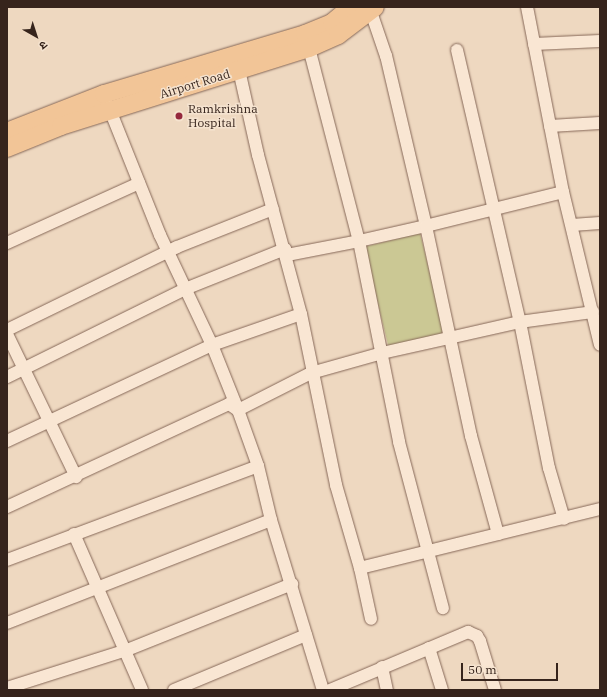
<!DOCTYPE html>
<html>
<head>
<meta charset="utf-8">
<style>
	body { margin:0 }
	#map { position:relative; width:607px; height:697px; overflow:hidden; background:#eed8c0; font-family:"IBM Plex Serif","Noto Sans Devanagari",serif }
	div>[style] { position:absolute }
	.green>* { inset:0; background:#cbc894; transform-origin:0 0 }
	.roads { filter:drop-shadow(0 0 1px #866858) drop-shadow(0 0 1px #866858) }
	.minor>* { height:12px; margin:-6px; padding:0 6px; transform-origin:6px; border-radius:6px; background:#f9e6d3 }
	.primary>* { height:18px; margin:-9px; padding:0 9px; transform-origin:9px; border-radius:9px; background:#f2c597 }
	.dots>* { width:11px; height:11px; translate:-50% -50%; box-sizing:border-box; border:2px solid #f5e3cf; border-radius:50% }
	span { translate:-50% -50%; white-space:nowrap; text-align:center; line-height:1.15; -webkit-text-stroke:3px #f5e3cf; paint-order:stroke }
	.street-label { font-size:12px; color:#36241c }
	.poi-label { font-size:12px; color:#36241c }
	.left { translate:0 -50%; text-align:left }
	.frame { position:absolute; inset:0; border:8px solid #36241c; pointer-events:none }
	.north { position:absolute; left:16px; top:16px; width:40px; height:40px; -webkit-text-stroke:3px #f5e3cf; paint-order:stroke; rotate:141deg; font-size:11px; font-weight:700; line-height:16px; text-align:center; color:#36241c }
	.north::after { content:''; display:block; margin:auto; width:14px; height:18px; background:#36241c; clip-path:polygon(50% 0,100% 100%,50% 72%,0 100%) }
	.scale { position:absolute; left:461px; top:663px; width:97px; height:18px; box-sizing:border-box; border:2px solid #36241c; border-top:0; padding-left:5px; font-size:12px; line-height:14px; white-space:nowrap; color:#36241c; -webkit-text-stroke:3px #f5e3cf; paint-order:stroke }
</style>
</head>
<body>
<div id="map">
	<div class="green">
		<i style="left:420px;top:233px;width:104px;height:58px;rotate:76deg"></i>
	</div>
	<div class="roads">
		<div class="minor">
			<i style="left:527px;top:7px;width:188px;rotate:79deg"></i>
			<i style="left:563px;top:192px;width:157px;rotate:76.4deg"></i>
			<i style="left:534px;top:44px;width:66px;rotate:-2.6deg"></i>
			<i style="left:309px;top:48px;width:199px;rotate:75.5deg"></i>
			<i style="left:359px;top:241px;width:69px;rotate:-12.6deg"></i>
			<i style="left:426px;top:226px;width:175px;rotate:-103.2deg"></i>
			<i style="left:386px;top:56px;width:46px;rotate:-108.8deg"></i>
			<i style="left:457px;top:50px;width:279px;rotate:77deg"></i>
			<i style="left:520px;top:322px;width:149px;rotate:78.8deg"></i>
			<i style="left:549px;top:468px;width:53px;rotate:73.6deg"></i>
			<i style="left:239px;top:70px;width:87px;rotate:77.4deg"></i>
			<i style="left:258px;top:155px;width:165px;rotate:74.9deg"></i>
			<i style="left:301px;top:314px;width:175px;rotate:78.4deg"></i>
			<i style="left:336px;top:485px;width:86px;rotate:73.9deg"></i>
			<i style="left:360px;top:568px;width:52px;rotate:77.8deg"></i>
			<i style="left:108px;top:105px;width:140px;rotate:68.2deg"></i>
			<i style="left:160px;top:235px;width:122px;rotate:64.7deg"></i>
			<i style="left:212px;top:345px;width:70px;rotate:68.2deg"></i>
			<i style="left:238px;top:410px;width:59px;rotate:70.3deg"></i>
			<i style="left:258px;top:466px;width:56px;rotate:76.5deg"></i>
			<i style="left:271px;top:520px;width:178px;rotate:73deg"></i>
			<i style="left:550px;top:126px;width:50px;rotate:-3.4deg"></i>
			<i style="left:572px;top:225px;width:28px;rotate:-4deg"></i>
			<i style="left:7px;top:243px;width:145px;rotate:-24.4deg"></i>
			<i style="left:287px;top:255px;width:73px;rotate:-11deg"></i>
			<i style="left:359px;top:241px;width:205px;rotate:78.7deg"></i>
			<i style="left:399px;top:442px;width:172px;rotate:75.2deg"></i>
			<i style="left:7px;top:330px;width:189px;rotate:-26deg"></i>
			<i style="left:177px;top:247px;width:103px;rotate:-21.6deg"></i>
			<i style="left:7px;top:334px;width:159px;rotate:64.2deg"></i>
			<i style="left:7px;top:377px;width:199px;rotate:-26.3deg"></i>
			<i style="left:185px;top:289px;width:108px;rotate:-21.8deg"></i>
			<i style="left:7px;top:441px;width:226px;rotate:-25.1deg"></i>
			<i style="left:212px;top:345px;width:94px;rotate:-19.2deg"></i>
			<i style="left:7px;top:507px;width:245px;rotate:-24.9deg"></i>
			<i style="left:229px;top:404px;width:11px;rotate:34deg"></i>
			<i style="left:238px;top:410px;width:82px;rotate:-26.9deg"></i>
			<i style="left:311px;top:373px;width:74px;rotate:-15.7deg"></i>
			<i style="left:382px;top:353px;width:69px;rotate:-12.6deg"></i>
			<i style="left:449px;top:338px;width:73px;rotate:-12.7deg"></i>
			<i style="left:520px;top:322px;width:74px;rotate:-7.8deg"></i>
			<i style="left:74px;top:534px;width:170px;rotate:66.4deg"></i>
			<i style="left:498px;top:534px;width:105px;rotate:-13.8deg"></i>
			<i style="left:7px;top:560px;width:268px;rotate:-20.5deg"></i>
			<i style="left:360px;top:568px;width:142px;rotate:-13.8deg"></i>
			<i style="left:498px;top:534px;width:102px;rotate:-105.4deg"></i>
			<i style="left:471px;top:436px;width:215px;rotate:-102.1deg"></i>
			<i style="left:426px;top:226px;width:141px;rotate:-13.9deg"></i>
			<i style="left:7px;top:623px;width:283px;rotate:-21.3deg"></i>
			<i style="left:429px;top:648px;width:44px;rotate:72.8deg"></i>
			<i style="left:382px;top:667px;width:24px;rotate:78deg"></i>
			<i style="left:7px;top:688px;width:126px;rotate:-17.6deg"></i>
			<i style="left:127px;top:650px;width:178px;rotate:-21.8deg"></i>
			<i style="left:174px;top:690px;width:143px;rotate:-22.6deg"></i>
			<i style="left:330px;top:690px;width:150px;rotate:-22.8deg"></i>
			<i style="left:468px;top:632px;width:10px;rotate:24deg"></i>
			<i style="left:477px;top:636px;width:6px;rotate:59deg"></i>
			<i style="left:480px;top:641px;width:51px;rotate:73deg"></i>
		</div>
		<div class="primary">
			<i style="left:7px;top:132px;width:104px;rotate:-21.4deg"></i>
			<i style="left:104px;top:94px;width:210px;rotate:-16.6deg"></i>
			<i style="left:305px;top:34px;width:29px;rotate:-22deg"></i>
			<i style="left:332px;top:23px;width:25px;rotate:-40deg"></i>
			<i style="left:7px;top:148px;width:58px;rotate:-22.2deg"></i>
			<i style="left:61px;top:126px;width:260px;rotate:-17.5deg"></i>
			<i style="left:309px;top:48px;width:32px;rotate:-24deg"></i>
			<i style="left:338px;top:35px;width:46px;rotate:-37.1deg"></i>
		</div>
	</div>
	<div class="dots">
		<i style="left:179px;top:116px;background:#95283d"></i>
	</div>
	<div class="street-label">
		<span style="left:195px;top:84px;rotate:-17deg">Airport Road</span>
	</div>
	<div class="poi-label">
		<span class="left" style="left:188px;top:116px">Ramkrishna<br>Hospital</span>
	</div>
	<div class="frame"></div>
	<div class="north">उ</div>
	<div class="scale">50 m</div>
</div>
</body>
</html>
